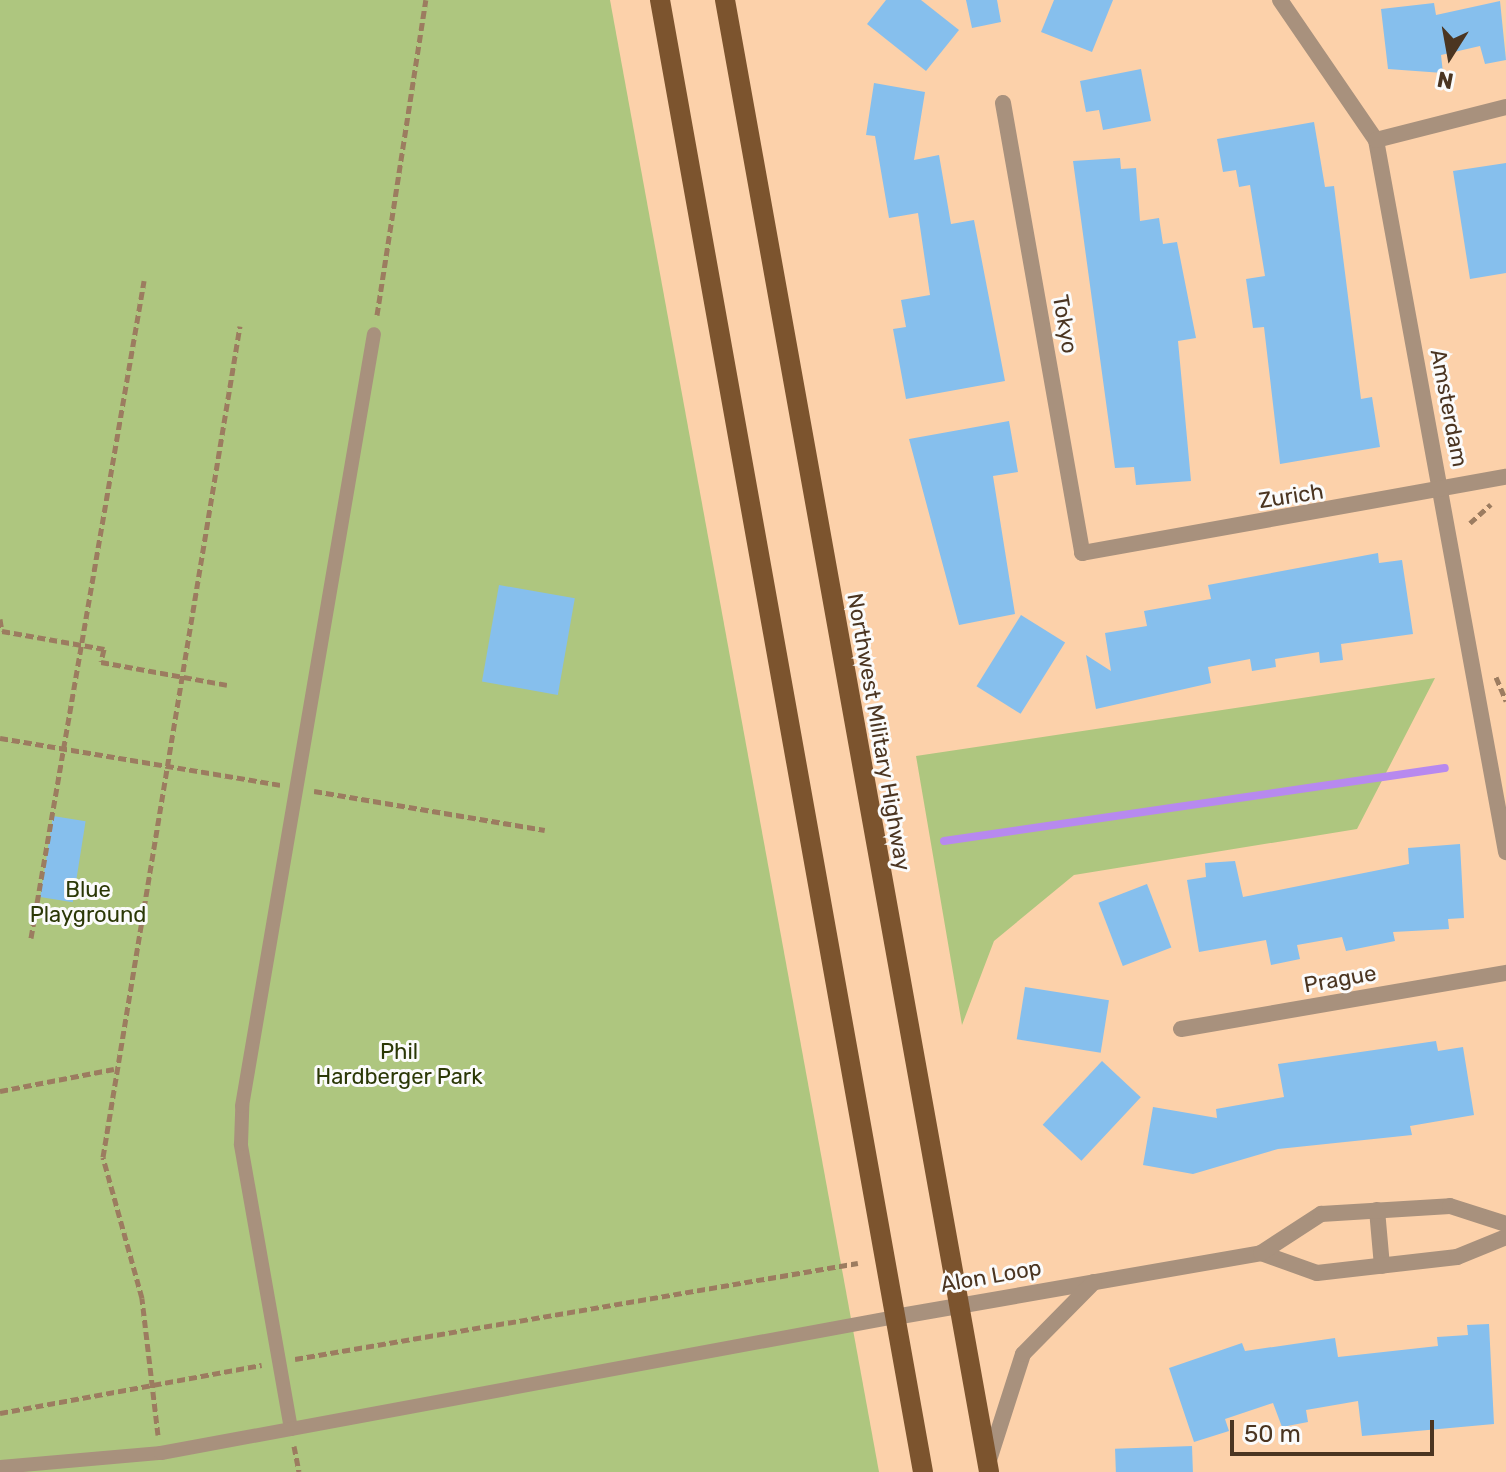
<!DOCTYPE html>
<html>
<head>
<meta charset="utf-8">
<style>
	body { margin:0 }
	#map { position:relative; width:1506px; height:1472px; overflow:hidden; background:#fcd1aa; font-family:Rubik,sans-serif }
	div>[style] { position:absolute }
	.green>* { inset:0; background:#aec67f }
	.stream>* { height:8px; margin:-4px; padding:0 4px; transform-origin:4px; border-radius:4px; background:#b789ef }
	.building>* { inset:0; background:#86bfed; transform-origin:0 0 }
	.path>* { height:5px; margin-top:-2.5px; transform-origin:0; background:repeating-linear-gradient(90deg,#9c7c60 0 8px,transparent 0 12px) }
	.service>* { height:14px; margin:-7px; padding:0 7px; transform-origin:7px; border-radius:7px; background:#a8917d }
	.minor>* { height:16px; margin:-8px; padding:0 8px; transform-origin:8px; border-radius:8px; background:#a8917d }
	.primary>* { height:20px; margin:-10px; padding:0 10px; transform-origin:10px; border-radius:10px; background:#7c542e }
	span { translate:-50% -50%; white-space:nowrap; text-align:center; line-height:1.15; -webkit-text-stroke:6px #fbfbfb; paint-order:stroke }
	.street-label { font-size:22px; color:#4b3521 }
	.park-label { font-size:22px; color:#2b3806 }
	.north { position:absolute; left:1410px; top:16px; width:80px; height:80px; -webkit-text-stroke:6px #fbfbfb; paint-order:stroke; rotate:191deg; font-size:22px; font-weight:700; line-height:32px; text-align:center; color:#4b3521 }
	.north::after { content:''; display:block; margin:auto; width:28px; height:36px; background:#4b3521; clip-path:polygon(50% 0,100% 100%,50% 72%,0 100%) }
	.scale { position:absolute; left:1230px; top:1420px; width:204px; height:36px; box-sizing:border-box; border:4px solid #4b3521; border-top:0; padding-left:10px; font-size:24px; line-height:28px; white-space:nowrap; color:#4b3521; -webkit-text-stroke:6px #fbfbfb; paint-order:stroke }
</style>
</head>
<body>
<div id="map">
	<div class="green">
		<i style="clip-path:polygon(0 0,610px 0,879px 1472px,0 1472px)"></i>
		<i style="clip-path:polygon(1435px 678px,1357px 829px,1074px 875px,994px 941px,962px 1025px,916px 756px)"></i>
	</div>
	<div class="stream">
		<i style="left:944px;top:841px;width:506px;rotate:-8.29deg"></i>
	</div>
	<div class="building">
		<i style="clip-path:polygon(886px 0,921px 0,959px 30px,926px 71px,867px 24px)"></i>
		<i style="clip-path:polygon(966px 0,997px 0,1001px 22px,972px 28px)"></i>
		<i style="clip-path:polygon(1054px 0,1113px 0,1092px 52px,1041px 32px)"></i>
		<i style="clip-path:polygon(1500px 1px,1506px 60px,1485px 64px,1480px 46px,1441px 55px,1443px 73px,1388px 69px,1381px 9px,1434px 3px,1436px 15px)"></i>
		<i style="clip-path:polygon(1141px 69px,1151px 121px,1103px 130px,1099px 110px,1086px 112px,1080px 81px)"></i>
		<i style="clip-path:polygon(874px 83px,925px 92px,914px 160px,939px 155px,951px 224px,974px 220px,1005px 381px,906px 399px,893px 329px,906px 327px,901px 300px,930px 295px,918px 213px,889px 218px,875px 136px,866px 135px)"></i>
		<i style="clip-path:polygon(1314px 122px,1325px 187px,1334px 186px,1361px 399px,1372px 397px,1380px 447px,1280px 464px,1264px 327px,1253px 328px,1246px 279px,1265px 276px,1250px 185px,1239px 187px,1236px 170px,1223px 172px,1217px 139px)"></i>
		<i style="clip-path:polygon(1120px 158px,1121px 169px,1136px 168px,1140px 221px,1159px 218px,1163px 244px,1177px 242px,1196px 338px,1178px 341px,1191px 481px,1136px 485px,1134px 467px,1115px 468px,1073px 161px)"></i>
		<i style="clip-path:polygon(1506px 163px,1506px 273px,1470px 279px,1453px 171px)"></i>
		<i style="clip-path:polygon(1009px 421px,1018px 472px,993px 476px,1015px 614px,959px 625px,909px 439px)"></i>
		<i style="clip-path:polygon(1378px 553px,1379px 563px,1402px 560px,1413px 634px,1341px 644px,1343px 660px,1320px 663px,1319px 652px,1275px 659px,1276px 667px,1252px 671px,1250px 659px,1208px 667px,1211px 683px,1096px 709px,1086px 655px,1111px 671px,1105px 633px,1147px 626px,1144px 611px,1211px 599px,1208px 585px)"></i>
		<i style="left:499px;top:585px;width:77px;height:98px;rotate:10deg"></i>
		<i style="left:1021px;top:615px;width:52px;height:84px;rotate:32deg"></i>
		<i style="left:53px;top:816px;width:33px;height:82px;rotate:9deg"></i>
		<i style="clip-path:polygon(1460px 844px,1464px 918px,1448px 919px,1449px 929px,1393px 932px,1395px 941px,1346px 951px,1342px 937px,1297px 945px,1300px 959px,1271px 965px,1266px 940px,1199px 952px,1187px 880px,1206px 877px,1205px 863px,1235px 861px,1243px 897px,1409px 864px,1408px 848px)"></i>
		<i style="left:1147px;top:884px;width:68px;height:52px;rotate:69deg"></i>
		<i style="left:1025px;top:987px;width:85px;height:53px;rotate:9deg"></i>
		<i style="clip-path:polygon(1436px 1041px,1438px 1051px,1463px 1047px,1474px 1115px,1410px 1126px,1412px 1135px,1278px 1149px,1193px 1174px,1143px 1165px,1153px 1107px,1217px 1118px,1216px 1109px,1284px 1097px,1278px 1064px)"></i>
		<i style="left:1102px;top:1061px;width:53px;height:87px;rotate:43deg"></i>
		<i style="clip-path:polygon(1489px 1324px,1494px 1424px,1362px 1436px,1358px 1401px,1306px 1410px,1308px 1422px,1282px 1427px,1273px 1403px,1225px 1419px,1229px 1431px,1194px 1442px,1169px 1368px,1242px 1343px,1245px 1351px,1335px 1338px,1338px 1357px,1438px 1346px,1437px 1337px,1468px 1335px,1467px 1325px)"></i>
		<i style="left:1192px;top:1446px;width:26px;height:77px;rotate:88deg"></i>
	</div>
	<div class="path">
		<i style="left:377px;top:315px;width:319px;rotate:-81.2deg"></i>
		<i style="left:1470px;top:523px;width:28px;rotate:-42deg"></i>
		<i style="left:0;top:619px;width:12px;rotate:81deg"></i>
		<i style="left:2px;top:631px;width:104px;rotate:10deg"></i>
		<i style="left:104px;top:649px;width:13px;rotate:103deg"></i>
		<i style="left:101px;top:662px;width:128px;rotate:10.3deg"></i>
		<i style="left:1496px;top:677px;width:26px;rotate:67deg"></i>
		<i style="left:0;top:738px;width:284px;rotate:9.5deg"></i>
		<i style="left:314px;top:791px;width:234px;rotate:9.6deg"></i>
		<i style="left:31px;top:938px;width:667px;rotate:-80.24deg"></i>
		<i style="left:0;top:1091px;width:116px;rotate:-10.9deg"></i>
		<i style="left:295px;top:1359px;width:571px;rotate:-9.68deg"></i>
		<i style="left:0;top:1413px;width:266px;rotate:-10.4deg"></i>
		<i style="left:158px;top:1435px;width:138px;rotate:-96.7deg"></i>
		<i style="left:142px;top:1298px;width:146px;rotate:-105.5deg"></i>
		<i style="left:103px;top:1157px;width:842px;rotate:-80.64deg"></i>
		<i style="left:294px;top:1446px;width:26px;rotate:79deg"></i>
	</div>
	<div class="service">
		<i style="left:291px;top:1429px;width:289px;rotate:-100deg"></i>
		<i style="left:241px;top:1144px;width:38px;rotate:-88deg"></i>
		<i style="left:242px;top:1106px;width:783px;rotate:-80.3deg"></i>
		<i style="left:0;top:1467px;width:162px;rotate:-5deg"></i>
		<i style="left:161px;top:1453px;width:746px;rotate:-10.5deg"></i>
	</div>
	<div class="minor">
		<i style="left:1280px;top:0;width:170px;rotate:55.6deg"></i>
		<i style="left:1376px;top:140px;width:724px;rotate:79.65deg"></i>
		<i style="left:1003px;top:103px;width:457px;rotate:80deg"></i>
		<i style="left:1082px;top:553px;width:431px;rotate:-10.2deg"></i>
		<i style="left:1376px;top:140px;width:134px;rotate:-14.2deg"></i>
		<i style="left:1181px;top:1029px;width:330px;rotate:-9.8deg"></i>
		<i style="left:1377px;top:1210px;width:56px;rotate:84.9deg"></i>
		<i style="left:1261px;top:1253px;width:59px;rotate:19.7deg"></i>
		<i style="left:1317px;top:1273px;width:141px;rotate:-6.5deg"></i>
		<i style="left:1457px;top:1257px;width:53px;rotate:-22.2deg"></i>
		<i style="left:895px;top:1317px;width:372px;rotate:-9.9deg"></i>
		<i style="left:1261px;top:1253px;width:72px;rotate:-33deg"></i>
		<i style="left:1321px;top:1214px;width:129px;rotate:-3.5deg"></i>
		<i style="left:1450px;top:1206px;width:59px;rotate:17.8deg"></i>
		<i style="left:989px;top:1460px;width:111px;rotate:-72.2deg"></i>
		<i style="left:1023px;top:1354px;width:101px;rotate:-45.4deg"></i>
	</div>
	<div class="primary">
		<i style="left:660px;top:0;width:1495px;rotate:79.87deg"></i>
		<i style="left:725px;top:0;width:1495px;rotate:79.83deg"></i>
	</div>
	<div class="street-label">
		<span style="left:1065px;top:324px;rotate:80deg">Tokyo</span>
		<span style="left:1449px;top:408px;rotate:79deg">Amsterdam</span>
		<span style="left:1291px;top:496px;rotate:-9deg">Zurich</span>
		<span style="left:879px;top:732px;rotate:80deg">Northwest Military Highway</span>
		<span style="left:1340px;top:979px;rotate:-10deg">Prague</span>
		<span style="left:991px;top:1276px;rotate:-10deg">Alon Loop</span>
	</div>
	<div class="park-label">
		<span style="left:88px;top:902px">Blue<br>Playground</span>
		<span style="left:399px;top:1064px">Phil<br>Hardberger Park</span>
	</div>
	<div class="north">N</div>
	<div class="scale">50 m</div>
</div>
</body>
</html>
